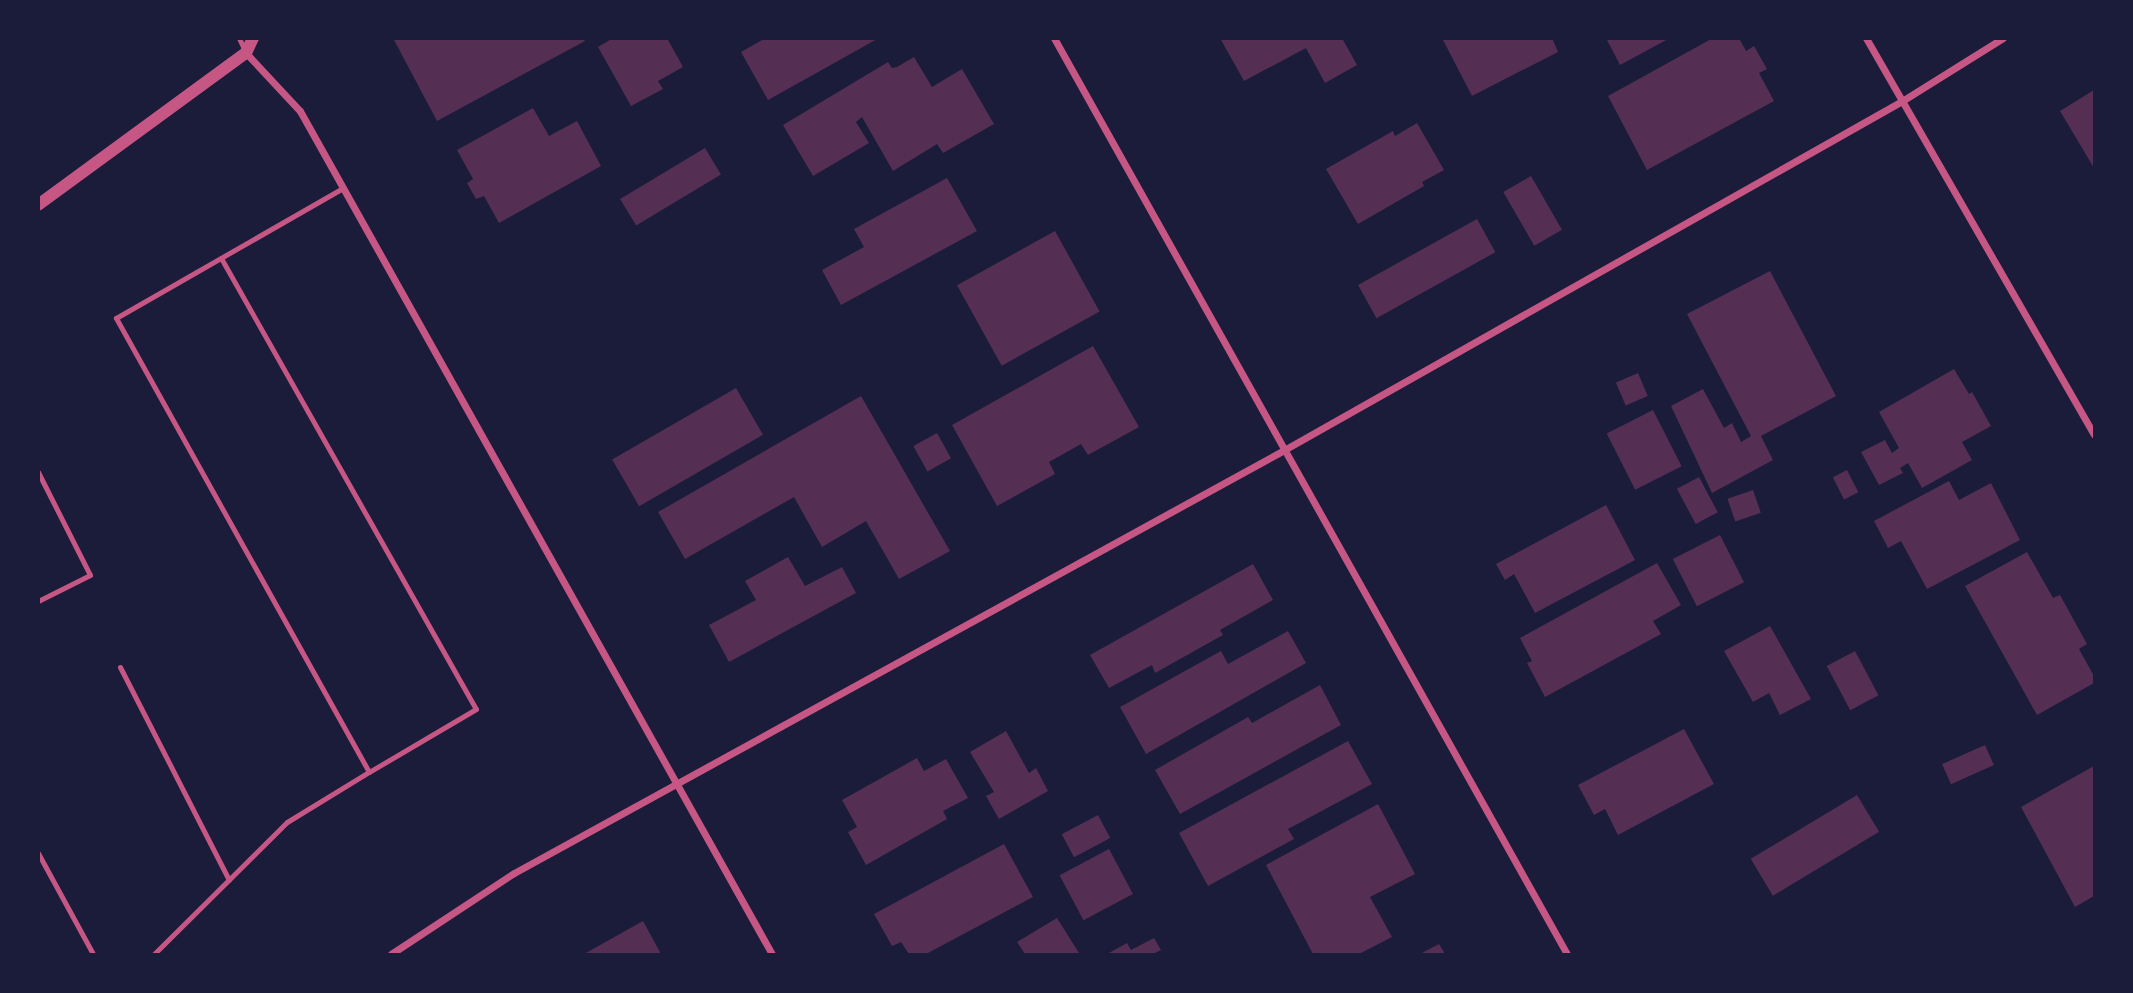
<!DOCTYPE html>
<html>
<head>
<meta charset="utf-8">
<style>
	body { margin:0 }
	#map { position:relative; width:2133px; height:993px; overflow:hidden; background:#1b1b3a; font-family:Inter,sans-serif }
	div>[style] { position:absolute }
	.building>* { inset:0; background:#542f53; transform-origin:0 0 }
	.service>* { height:5px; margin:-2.5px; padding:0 2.5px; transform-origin:2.5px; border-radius:2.5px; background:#c65784 }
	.minor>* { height:7px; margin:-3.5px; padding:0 3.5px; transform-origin:3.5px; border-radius:3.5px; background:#c65784 }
	.tertiary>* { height:12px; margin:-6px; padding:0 6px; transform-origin:6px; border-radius:6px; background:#c65784 }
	span { translate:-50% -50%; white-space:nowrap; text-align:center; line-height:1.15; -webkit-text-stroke:6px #1b1b3a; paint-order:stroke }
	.frame { position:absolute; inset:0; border:40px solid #1b1b3a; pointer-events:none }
</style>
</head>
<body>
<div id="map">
	<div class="building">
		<i style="clip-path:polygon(393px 38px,583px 38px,585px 41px,437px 121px)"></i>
		<i style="clip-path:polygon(613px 38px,667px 38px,683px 67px,658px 81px,663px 89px,631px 106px,598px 47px)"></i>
		<i style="clip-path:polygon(766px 38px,879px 38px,768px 100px,741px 52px)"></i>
		<i style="clip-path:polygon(1220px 38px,1342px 38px,1357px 65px,1325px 83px,1306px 48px,1244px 81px)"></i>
		<i style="clip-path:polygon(1442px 38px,1552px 38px,1558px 52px,1472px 96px)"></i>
		<i style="clip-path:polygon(1606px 38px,1670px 38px,1620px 65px)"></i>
		<i style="clip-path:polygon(1713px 38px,1739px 38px,1746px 51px,1754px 46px,1767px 69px,1759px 73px,1774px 101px,1647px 170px,1608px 96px)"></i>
		<i style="clip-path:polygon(914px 57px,932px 87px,962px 69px,994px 124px,943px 153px,937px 144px,893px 171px,862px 117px,856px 122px,869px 143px,813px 176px,783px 125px,888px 62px,892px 68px,897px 67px)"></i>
		<i style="clip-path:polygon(2094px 90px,2094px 168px,2060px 111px)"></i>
		<i style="clip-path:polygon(533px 108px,549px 136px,577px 121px,601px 166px,499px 223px,484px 196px,476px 199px,467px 183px,473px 179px,457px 150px)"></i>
		<i style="clip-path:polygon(1417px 123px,1444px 170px,1422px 182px,1424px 186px,1358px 224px,1326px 169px,1393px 131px,1395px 136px)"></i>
		<i style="left:705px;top:148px;width:31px;height:99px;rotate:59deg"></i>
		<i style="left:1531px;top:176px;width:62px;height:32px;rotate:60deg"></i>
		<i style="clip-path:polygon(947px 178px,977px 231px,841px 305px,822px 270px,864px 247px,854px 229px)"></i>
		<i style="left:1477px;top:219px;width:38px;height:136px;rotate:61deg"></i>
		<i style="left:1055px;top:231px;width:92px;height:112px;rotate:61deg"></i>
		<i style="clip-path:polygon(1770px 271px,1836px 396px,1761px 436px,1773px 460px,1712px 493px,1671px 406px,1703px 389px,1724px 428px,1732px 423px,1741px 442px,1751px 436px,1687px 314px)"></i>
		<i style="clip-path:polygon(1093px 346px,1139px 427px,1088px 455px,1081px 444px,1049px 462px,1055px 474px,997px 506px,952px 425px)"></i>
		<i style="clip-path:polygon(1954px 369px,1969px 394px,1972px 392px,1991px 426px,1962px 442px,1972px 460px,1922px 488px,1908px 463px,1900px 468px,1903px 473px,1879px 485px,1861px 452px,1885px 440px,1892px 453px,1899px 448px,1879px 412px)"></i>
		<i style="left:1638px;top:373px;width:25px;height:24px;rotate:67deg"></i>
		<i style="left:736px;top:388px;width:54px;height:143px;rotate:60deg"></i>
		<i style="clip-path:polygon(861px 396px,950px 551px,899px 579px,866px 521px,822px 547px,794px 497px,685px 559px,658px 512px)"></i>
		<i style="left:1653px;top:410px;width:63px;height:52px;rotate:63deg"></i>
		<i style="left:937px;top:433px;width:29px;height:27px;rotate:61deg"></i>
		<i style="left:1847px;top:470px;width:25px;height:16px;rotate:63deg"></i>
		<i style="left:1699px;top:477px;width:40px;height:25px;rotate:62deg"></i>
		<i style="clip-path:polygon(1949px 481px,1959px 500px,1991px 483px,2020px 540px,1927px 589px,1901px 541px,1888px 548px,1874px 521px)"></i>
		<i style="left:1753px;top:490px;width:24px;height:27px;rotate:71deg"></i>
		<i style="clip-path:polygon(1606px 505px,1635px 560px,1535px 613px,1514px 574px,1505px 580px,1496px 564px)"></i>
		<i style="left:1720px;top:535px;width:53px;height:53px;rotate:63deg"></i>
		<i style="clip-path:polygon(2027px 552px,2053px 598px,2060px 595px,2087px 644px,2079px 649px,2094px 676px,2094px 683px,2037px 715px,1965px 586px)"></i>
		<i style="clip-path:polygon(788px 557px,805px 586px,842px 567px,856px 593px,729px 662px,709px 625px,756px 600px,745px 581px)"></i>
		<i style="clip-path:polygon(1657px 563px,1681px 605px,1653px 621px,1661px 634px,1545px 697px,1527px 663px,1532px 661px,1520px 638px)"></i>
		<i style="clip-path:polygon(1253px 564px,1273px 600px,1220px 630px,1223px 635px,1155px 673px,1152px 665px,1109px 688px,1090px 655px)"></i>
		<i style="clip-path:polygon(1770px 626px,1811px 699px,1780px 715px,1769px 693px,1753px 702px,1724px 651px)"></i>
		<i style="clip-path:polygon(1288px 631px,1306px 663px,1146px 754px,1120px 707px,1221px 651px,1228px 664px)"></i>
		<i style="left:1855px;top:651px;width:50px;height:32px;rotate:62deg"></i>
		<i style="clip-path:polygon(1320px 685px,1341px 725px,1180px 814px,1155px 770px,1248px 717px,1252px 723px)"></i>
		<i style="clip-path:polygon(1684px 729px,1714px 784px,1618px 835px,1605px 809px,1594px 815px,1578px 785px)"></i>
		<i style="clip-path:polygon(1006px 731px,1029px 773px,1036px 768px,1048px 791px,999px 819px,986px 796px,994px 792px,970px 752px)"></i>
		<i style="clip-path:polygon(1348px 741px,1372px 784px,1288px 829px,1294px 839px,1208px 886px,1179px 833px)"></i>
		<i style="left:1985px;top:745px;width:22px;height:47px;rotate:66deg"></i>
		<i style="clip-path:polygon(917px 758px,924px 771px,946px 759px,968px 798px,943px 811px,947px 819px,866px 865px,848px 832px,857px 827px,842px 800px)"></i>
		<i style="clip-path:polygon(2094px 766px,2094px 896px,2075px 907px,2021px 807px)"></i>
		<i style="left:1857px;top:795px;width:43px;height:124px;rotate:59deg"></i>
		<i style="clip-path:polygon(1378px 804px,1415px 874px,1370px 897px,1392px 937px,1359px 954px,1313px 954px,1266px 865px)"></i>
		<i style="left:1098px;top:815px;width:26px;height:41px;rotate:62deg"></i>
		<i style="clip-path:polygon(1004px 844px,1033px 897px,926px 954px,909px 954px,901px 942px,892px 946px,874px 914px)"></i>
		<i style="left:1109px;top:849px;width:51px;height:56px;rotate:62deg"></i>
		<i style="clip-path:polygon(1057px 918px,1079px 953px,1025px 954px,1017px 942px)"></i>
		<i style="clip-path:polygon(643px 921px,661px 954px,584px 954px)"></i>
		<i style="clip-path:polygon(1154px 938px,1161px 950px,1153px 954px,1107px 954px,1127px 943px,1131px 950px)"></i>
		<i style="clip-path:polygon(1439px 944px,1445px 954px,1420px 954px)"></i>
	</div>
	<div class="service">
		<i style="left:239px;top:38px;width:14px;rotate:65deg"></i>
		<i style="left:221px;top:258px;width:518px;rotate:60.52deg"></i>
		<i style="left:476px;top:709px;width:124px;rotate:149.5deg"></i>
		<i style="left:369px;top:772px;width:520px;rotate:-119.13deg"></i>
		<i style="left:116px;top:318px;width:262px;rotate:-29.8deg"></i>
		<i style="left:38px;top:472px;width:115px;rotate:63.2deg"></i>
		<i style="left:90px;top:575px;width:58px;rotate:153.4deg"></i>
		<i style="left:120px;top:667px;width:239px;rotate:62.9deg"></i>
		<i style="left:38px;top:853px;width:115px;rotate:61.4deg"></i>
		<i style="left:154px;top:954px;width:187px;rotate:-44.8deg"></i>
		<i style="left:287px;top:822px;width:96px;rotate:-31.4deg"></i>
	</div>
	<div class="minor">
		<i style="left:1054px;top:38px;width:1050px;rotate:60.75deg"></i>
		<i style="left:1866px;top:38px;width:457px;rotate:60.1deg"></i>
		<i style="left:246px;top:53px;width:79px;rotate:47deg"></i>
		<i style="left:300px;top:111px;width:966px;rotate:60.76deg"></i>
		<i style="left:391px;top:954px;width:147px;rotate:-33.4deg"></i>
		<i style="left:514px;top:873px;width:879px;rotate:-28.78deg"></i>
		<i style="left:1284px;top:450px;width:710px;rotate:-29.45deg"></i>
		<i style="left:1902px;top:101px;width:119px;rotate:-32deg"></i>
	</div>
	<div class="tertiary">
		<i style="left:38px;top:205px;width:258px;rotate:-36.2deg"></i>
		<i style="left:246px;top:53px;width:17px;rotate:-65deg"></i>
	</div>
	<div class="frame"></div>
</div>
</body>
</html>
